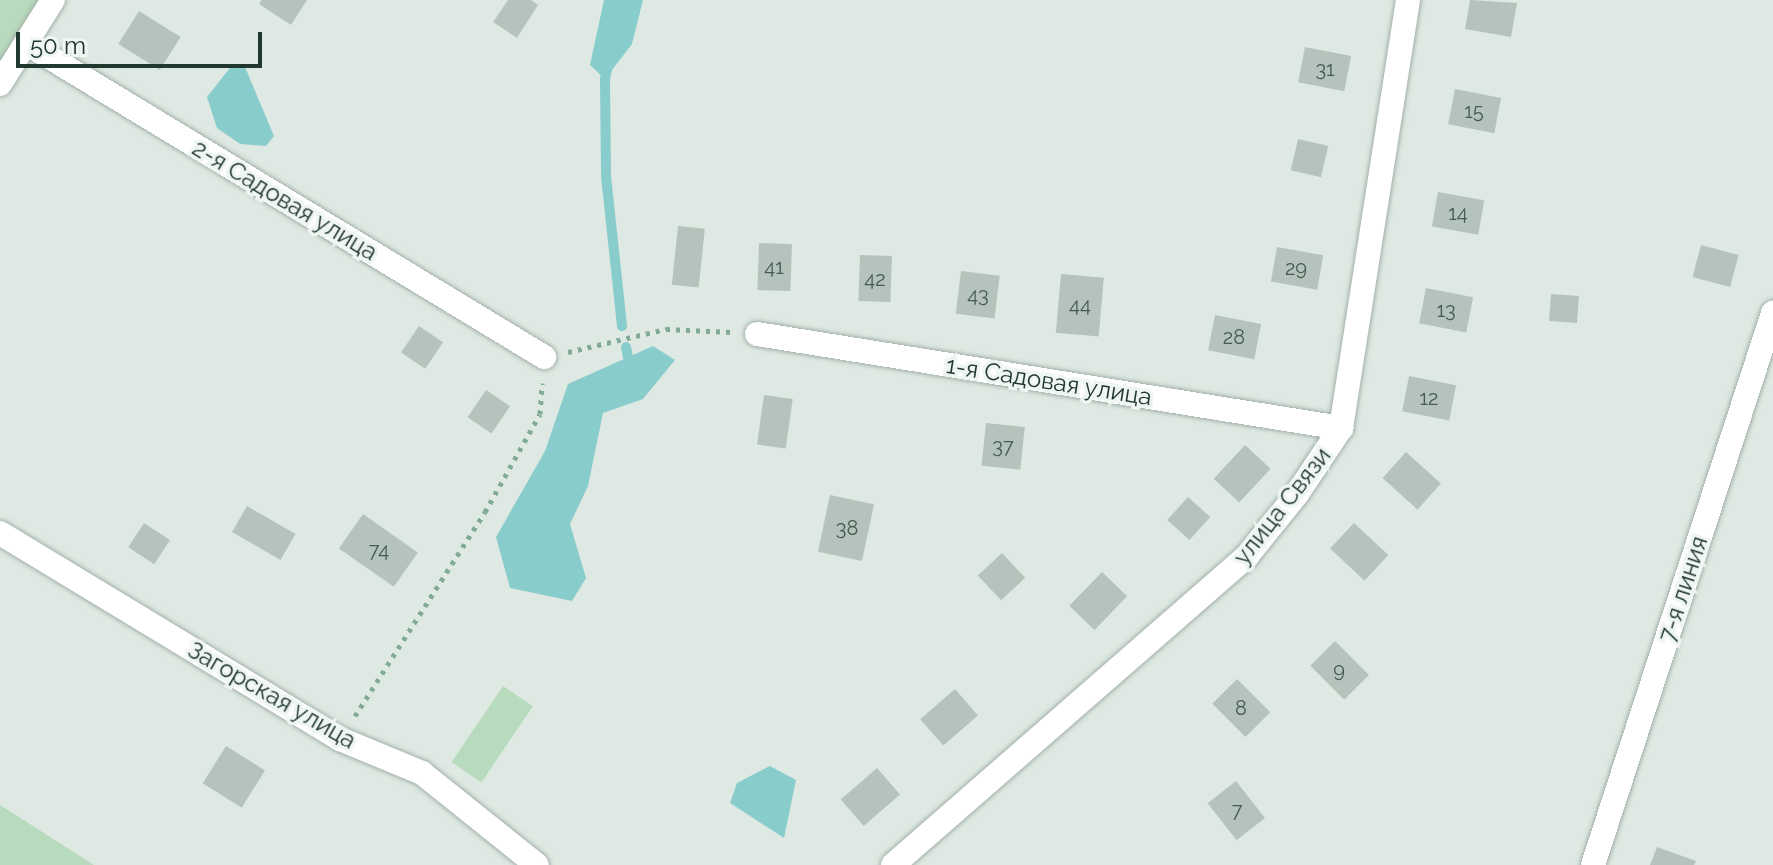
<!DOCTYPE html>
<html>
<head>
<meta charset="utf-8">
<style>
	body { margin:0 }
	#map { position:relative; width:1773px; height:865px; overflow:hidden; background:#dfe9e3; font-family:Raleway,sans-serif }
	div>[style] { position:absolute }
	.green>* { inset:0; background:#b8dabd; transform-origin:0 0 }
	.water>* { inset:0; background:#89cccc }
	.stream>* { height:10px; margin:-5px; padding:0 5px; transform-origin:5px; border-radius:5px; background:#89cccc }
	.building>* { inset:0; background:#b4c4bc; transform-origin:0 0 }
	.path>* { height:5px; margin-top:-2.5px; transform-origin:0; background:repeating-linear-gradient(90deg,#81ab98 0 4px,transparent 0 10px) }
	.roads { filter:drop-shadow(0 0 2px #a2b0a9) drop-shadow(0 0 2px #a2b0a9) }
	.street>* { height:24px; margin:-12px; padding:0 12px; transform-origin:12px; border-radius:12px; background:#fff }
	span { translate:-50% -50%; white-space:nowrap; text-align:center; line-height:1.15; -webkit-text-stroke:7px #eff6f2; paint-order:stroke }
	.number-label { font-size:20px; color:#465b52 }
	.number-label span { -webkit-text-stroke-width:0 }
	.street-label { font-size:24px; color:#21382f }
	.scale { position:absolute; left:16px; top:32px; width:246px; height:36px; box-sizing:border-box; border:4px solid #21382f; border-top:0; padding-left:10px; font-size:24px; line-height:28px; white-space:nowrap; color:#21382f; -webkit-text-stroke:6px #eff6f2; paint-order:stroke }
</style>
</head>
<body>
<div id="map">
	<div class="green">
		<i style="clip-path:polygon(0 0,53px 0,0 83px)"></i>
		<i style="left:503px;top:686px;width:36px;height:92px;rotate:34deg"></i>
		<i style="clip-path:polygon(0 805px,94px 865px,0 865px)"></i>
	</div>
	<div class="water">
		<i style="clip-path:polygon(604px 0,643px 0,632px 44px,605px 79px,590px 65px)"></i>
		<i style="clip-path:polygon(233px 64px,245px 67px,274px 136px,266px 146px,240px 144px,217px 128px,207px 97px)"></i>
		<i style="clip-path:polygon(653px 346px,675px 360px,643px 399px,603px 413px,588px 486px,570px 524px,586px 578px,572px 601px,510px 588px,496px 537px,545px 451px,568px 384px)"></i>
		<i style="clip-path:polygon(770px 766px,796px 780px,784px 838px,730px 803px,737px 783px)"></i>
	</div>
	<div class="stream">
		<i style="left:608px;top:66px;width:13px;rotate:103deg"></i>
		<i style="left:605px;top:79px;width:97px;rotate:89.4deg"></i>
		<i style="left:606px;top:176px;width:151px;rotate:83.9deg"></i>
		<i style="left:626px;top:347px;width:10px;rotate:79deg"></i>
	</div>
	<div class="building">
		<i style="clip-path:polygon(262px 0,307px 0,291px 25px,259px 4px)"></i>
		<i style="clip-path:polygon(508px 0,531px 0,538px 5px,517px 38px,493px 22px)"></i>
		<i style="clip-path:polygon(1470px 0,1517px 3px,1511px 37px,1465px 29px)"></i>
		<i style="left:139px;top:11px;width:49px;height:39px;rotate:32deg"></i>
		<i style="left:1305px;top:47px;width:47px;height:36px;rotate:11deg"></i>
		<i style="left:1455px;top:89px;width:47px;height:36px;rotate:11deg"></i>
		<i style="left:1298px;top:139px;width:31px;height:32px;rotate:13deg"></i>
		<i style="left:1438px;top:192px;width:47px;height:35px;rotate:10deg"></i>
		<i style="left:678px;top:226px;width:27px;height:59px;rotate:6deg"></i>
		<i style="left:759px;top:243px;width:33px;height:47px;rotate:2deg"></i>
		<i style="left:1701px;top:245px;width:39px;height:33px;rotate:15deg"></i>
		<i style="left:1277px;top:247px;width:47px;height:35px;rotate:10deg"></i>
		<i style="left:860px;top:255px;width:32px;height:46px;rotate:2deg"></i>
		<i style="left:961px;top:271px;width:39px;height:43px;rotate:7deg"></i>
		<i style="left:1061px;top:274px;width:43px;height:59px;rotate:5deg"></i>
		<i style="left:1426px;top:288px;width:48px;height:36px;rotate:11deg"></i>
		<i style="left:1551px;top:294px;width:28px;height:27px;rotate:4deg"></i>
		<i style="left:1215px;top:315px;width:47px;height:36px;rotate:11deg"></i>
		<i style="left:419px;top:326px;width:29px;height:32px;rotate:34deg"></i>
		<i style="left:1409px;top:376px;width:48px;height:36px;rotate:11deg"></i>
		<i style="left:486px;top:390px;width:29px;height:33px;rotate:34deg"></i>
		<i style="left:764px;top:395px;width:29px;height:50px;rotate:8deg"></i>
		<i style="left:986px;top:423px;width:39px;height:43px;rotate:6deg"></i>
		<i style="left:1245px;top:445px;width:35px;height:46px;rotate:43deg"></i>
		<i style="left:1406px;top:452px;width:47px;height:35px;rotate:42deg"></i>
		<i style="left:830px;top:495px;width:45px;height:58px;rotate:12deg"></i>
		<i style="left:1188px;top:497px;width:30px;height:31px;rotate:42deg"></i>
		<i style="left:247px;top:506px;width:56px;height:30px;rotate:30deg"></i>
		<i style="left:363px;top:514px;width:67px;height:42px;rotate:35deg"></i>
		<i style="left:144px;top:523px;width:31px;height:29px;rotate:33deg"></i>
		<i style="left:1354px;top:523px;width:47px;height:35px;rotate:43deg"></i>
		<i style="left:1002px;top:553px;width:34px;height:33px;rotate:47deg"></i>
		<i style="left:1102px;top:572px;width:35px;height:47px;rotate:44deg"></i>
		<i style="left:1335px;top:641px;width:48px;height:35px;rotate:45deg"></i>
		<i style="left:1237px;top:679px;width:47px;height:35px;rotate:45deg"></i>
		<i style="left:955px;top:689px;width:35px;height:46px;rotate:49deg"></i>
		<i style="left:226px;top:746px;width:46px;height:44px;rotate:32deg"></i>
		<i style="left:877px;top:768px;width:35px;height:48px;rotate:49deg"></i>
		<i style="left:1236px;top:781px;width:47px;height:36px;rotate:52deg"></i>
		<i style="clip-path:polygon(1657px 847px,1696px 861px,1694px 865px,1650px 865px)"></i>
	</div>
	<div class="path">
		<i style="left:568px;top:352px;width:101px;rotate:-13.2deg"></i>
		<i style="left:666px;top:329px;width:66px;rotate:2.6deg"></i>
		<i style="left:355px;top:716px;width:242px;rotate:-57.5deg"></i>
		<i style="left:485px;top:512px;width:112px;rotate:-60.7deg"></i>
		<i style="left:540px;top:414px;width:31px;rotate:-86deg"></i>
	</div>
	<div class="roads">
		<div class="street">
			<i style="left:26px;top:43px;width:606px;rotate:31.22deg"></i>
			<i style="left:0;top:84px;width:99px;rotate:-57.8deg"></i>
			<i style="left:757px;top:334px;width:592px;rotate:9.14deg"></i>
			<i style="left:0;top:533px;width:398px;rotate:31.2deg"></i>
			<i style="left:340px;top:739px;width:89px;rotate:22.5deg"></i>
			<i style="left:422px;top:773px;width:147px;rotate:38.7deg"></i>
			<i style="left:893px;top:865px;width:470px;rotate:-41.1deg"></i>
			<i style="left:1247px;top:556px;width:80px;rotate:-51.1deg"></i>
			<i style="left:1297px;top:494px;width:79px;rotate:-56.3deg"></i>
			<i style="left:1341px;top:428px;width:433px;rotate:-81.1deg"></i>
			<i style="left:1593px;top:865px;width:581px;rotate:-71.94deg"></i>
		</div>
	</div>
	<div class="number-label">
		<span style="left:1325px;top:69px">31</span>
		<span style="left:1474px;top:111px">15</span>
		<span style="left:1458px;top:213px">14</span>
		<span style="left:774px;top:267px">41</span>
		<span style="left:1296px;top:268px">29</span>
		<span style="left:875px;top:279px">42</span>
		<span style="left:978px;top:295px">43</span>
		<span style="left:1080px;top:305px">44</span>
		<span style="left:1446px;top:310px">13</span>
		<span style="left:1234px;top:337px">28</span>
		<span style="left:1429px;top:398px">12</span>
		<span style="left:1003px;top:446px">37</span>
		<span style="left:847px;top:528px">38</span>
		<span style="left:379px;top:550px">74</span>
		<span style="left:1339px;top:670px">9</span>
		<span style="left:1241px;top:708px">8</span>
		<span style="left:1237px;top:810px">7</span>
	</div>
	<div class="street-label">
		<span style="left:285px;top:200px;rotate:31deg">2-я Садовая улица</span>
		<span style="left:1049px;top:381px;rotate:9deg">1-я Садовая улица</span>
		<span style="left:1282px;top:506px;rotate:-52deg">улица Связи</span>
		<span style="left:1683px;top:589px;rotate:-72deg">7-я линия</span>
		<span style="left:272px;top:695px;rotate:30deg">Загорская улица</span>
	</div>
	<div class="scale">50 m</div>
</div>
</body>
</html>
